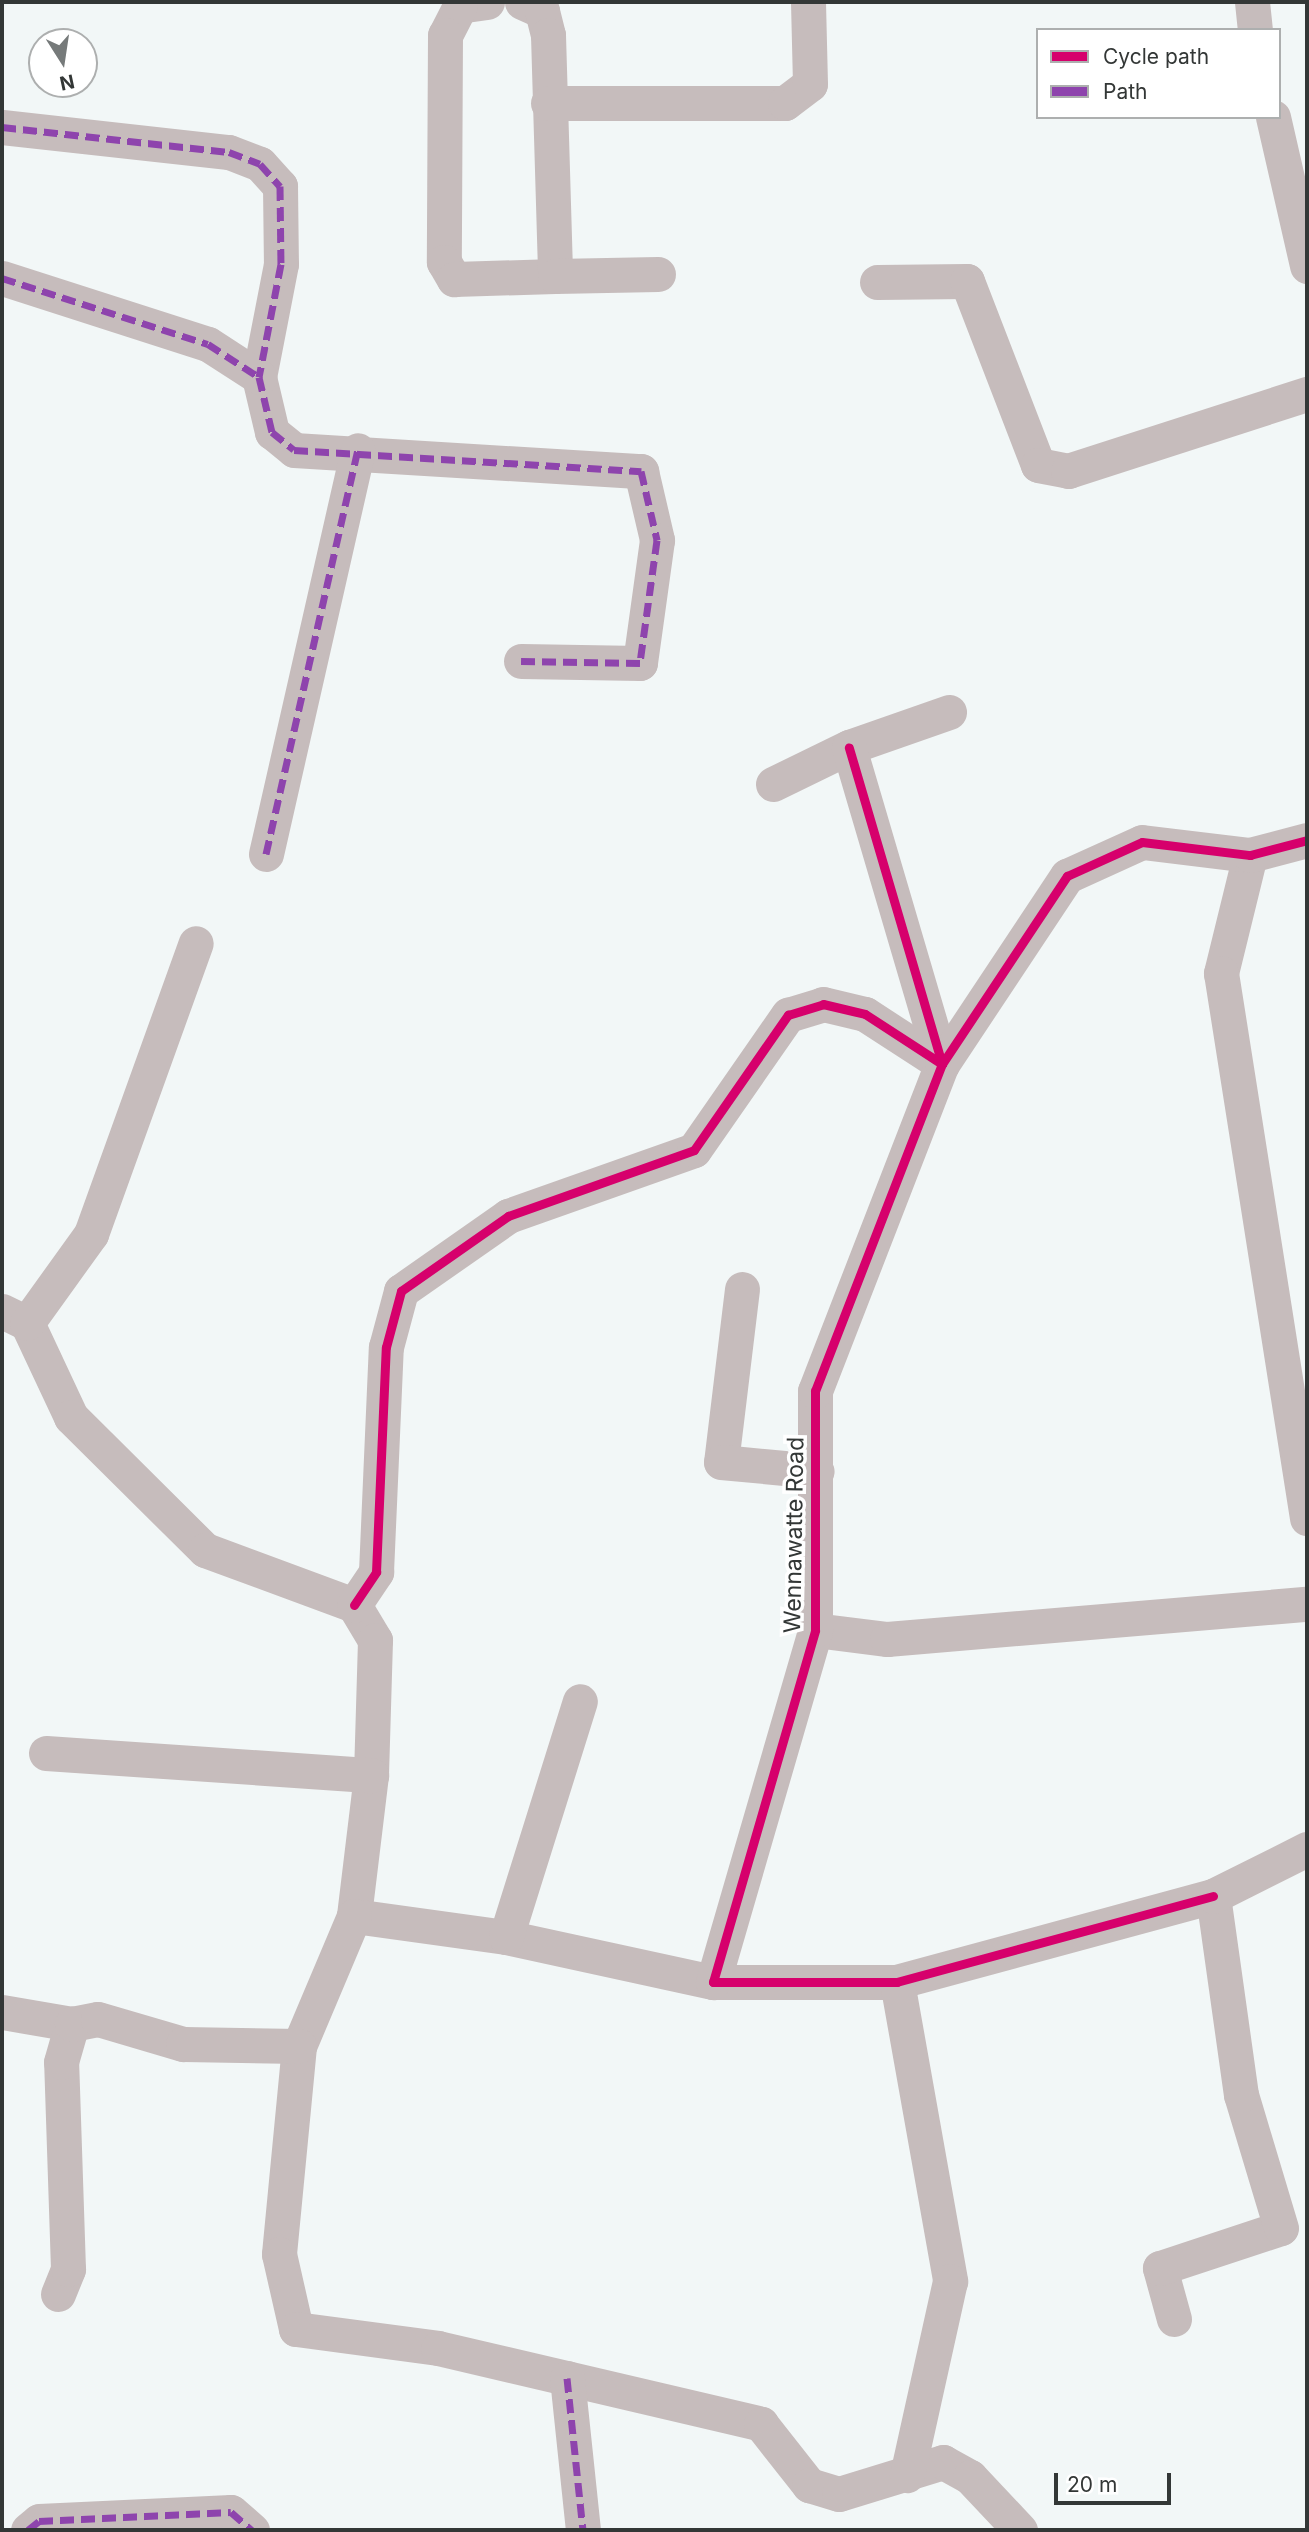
<!DOCTYPE html>
<html>
<head>
<meta charset="utf-8">
<style>
	body { margin:0 }
	#map { position:relative; width:1309px; height:2532px; overflow:hidden; background:#f2f7f7; font-family:Inter,sans-serif }
	div>[style] { position:absolute }
	.street>* { height:35px; margin:-17.5px; padding:0 17.5px; transform-origin:17.5px; border-radius:17.5px; background:#c6bcbc }
	.quiet>* { height:7px; margin-top:-3.5px; transform-origin:0; background:repeating-linear-gradient(90deg,#8e44ad 0 14px,transparent 0 21px) }
	.cycleway>* { height:9px; margin:-4.5px; padding:0 4.5px; transform-origin:4.5px; border-radius:4.5px; background:#d6006c }
	span { translate:-50% -50%; white-space:nowrap; text-align:center; line-height:1.15; -webkit-text-stroke:7px #fff; paint-order:stroke }
	.street-label { font-size:23px; color:#333736 }
	.frame { position:absolute; inset:0; border:4px solid #333736; pointer-events:none }
	.legend { position:absolute; left:1036px; top:28px; width:245px; height:91px; box-sizing:border-box; background:#fff; border:2px solid #adafaf; margin:0; padding:9px 12px; list-style:none; font-size:21px; color:#333736 }
	.legend li { display:flex; align-items:center; gap:14px; height:35px }
	.legend b { width:35px; border:2px solid #adafaf }
	.north { position:absolute; left:28px; top:28px; width:70px; height:70px; box-sizing:border-box; background:#fff; border:2px solid #adafaf; border-radius:50%; rotate:168deg; font-size:19px; font-weight:700; line-height:28px; text-align:center; color:#333736 }
	.north::after { content:''; display:block; margin:auto; width:24px; height:32px; background:#767a7a; clip-path:polygon(50% 0,100% 100%,50% 72%,0 100%) }
	.scale { position:absolute; left:1054px; top:2473px; width:117px; height:32px; box-sizing:border-box; border:4px solid #333736; border-top:0; padding-left:9px; font-size:21px; line-height:24px; white-space:nowrap; color:#333736; -webkit-text-stroke:5px #fff; paint-order:stroke }
</style>
</head>
<body>
<div id="map">
	<div class="street">
		<i style="left:487px;top:2px;width:27px;rotate:172deg"></i>
		<i style="left:460px;top:6px;width:33px;rotate:117deg"></i>
		<i style="left:445px;top:35px;width:227px;rotate:90.3deg"></i>
		<i style="left:444px;top:262px;width:20px;rotate:60deg"></i>
		<i style="left:454px;top:279px;width:101px;rotate:-1.7deg"></i>
		<i style="left:522px;top:2px;width:22px;rotate:24deg"></i>
		<i style="left:542px;top:11px;width:25px;rotate:76deg"></i>
		<i style="left:548px;top:35px;width:241px;rotate:88.3deg"></i>
		<i style="left:555px;top:276px;width:103px;rotate:-1.1deg"></i>
		<i style="left:1252px;top:2px;width:28px;rotate:84deg"></i>
		<i style="left:548px;top:103px;width:237px"></i>
		<i style="left:785px;top:103px;width:31px;rotate:-37deg"></i>
		<i style="left:810px;top:84px;width:82px;rotate:-91.4deg"></i>
		<i style="left:1273px;top:117px;width:153px;rotate:77.1deg"></i>
		<i style="left:2px;top:127px;width:228px;rotate:6.3deg"></i>
		<i style="left:229px;top:152px;width:33px;rotate:21deg"></i>
		<i style="left:260px;top:164px;width:30px;rotate:48deg"></i>
		<i style="left:280px;top:186px;width:78px;rotate:89.3deg"></i>
		<i style="left:281px;top:264px;width:115px;rotate:101deg"></i>
		<i style="left:259px;top:377px;width:57px;rotate:76.7deg"></i>
		<i style="left:272px;top:432px;width:28px;rotate:39deg"></i>
		<i style="left:294px;top:450px;width:348px;rotate:3.5deg"></i>
		<i style="left:641px;top:471px;width:71px;rotate:76.9deg"></i>
		<i style="left:657px;top:540px;width:124px;rotate:97.9deg"></i>
		<i style="left:640px;top:663px;width:119px;rotate:-179deg"></i>
		<i style="left:2px;top:278px;width:216px;rotate:17.8deg"></i>
		<i style="left:208px;top:344px;width:61px;rotate:32.9deg"></i>
		<i style="left:877px;top:282px;width:90px;rotate:-0.6deg"></i>
		<i style="left:967px;top:281px;width:197px;rotate:68.9deg"></i>
		<i style="left:1038px;top:465px;width:31px;rotate:11deg"></i>
		<i style="left:1068px;top:471px;width:251px;rotate:-17.9deg"></i>
		<i style="left:773px;top:784px;width:85px;rotate:-26deg"></i>
		<i style="left:849px;top:747px;width:106px;rotate:-19.3deg"></i>
		<i style="left:266px;top:854px;width:414px;rotate:-77.2deg"></i>
		<i style="left:1250px;top:855px;width:122px;rotate:103.8deg"></i>
		<i style="left:1221px;top:973px;width:552px;rotate:81.03deg"></i>
		<i style="left:742px;top:1289px;width:174px;rotate:96.9deg"></i>
		<i style="left:721px;top:1462px;width:96px;rotate:5.4deg"></i>
		<i style="left:2px;top:1311px;width:28px;rotate:26deg"></i>
		<i style="left:27px;top:1323px;width:104px;rotate:64.9deg"></i>
		<i style="left:71px;top:1417px;width:189px;rotate:44.8deg"></i>
		<i style="left:205px;top:1550px;width:159px;rotate:20.3deg"></i>
		<i style="left:354px;top:1605px;width:41px;rotate:59deg"></i>
		<i style="left:375px;top:1640px;width:135px;rotate:91.7deg"></i>
		<i style="left:371px;top:1775px;width:142px;rotate:96.9deg"></i>
		<i style="left:354px;top:1916px;width:153px;rotate:7.9deg"></i>
		<i style="left:506px;top:1937px;width:212px;rotate:12.3deg"></i>
		<i style="left:27px;top:1323px;width:110px;rotate:-54.3deg"></i>
		<i style="left:91px;top:1234px;width:309px;rotate:-70.2deg"></i>
		<i style="left:354px;top:1605px;width:40px;rotate:-56deg"></i>
		<i style="left:376px;top:1572px;width:225px;rotate:-87.5deg"></i>
		<i style="left:386px;top:1347px;width:58px;rotate:-75deg"></i>
		<i style="left:401px;top:1291px;width:131px;rotate:-35deg"></i>
		<i style="left:508px;top:1216px;width:197px;rotate:-19.5deg"></i>
		<i style="left:694px;top:1150px;width:165px;rotate:-55.2deg"></i>
		<i style="left:788px;top:1015px;width:37px;rotate:-17deg"></i>
		<i style="left:823px;top:1004px;width:43px;rotate:13.4deg"></i>
		<i style="left:865px;top:1014px;width:92px;rotate:33deg"></i>
		<i style="left:942px;top:1064px;width:330px;rotate:-106.4deg"></i>
		<i style="left:815px;top:1630px;width:73px;rotate:7.1deg"></i>
		<i style="left:887px;top:1639px;width:421px;rotate:-4.8deg"></i>
		<i style="left:46px;top:1753px;width:326px;rotate:3.9deg"></i>
		<i style="left:1213px;top:1896px;width:327px;rotate:164.8deg"></i>
		<i style="left:897px;top:1982px;width:184px;rotate:180deg"></i>
		<i style="left:713px;top:1982px;width:366px;rotate:-73.8deg"></i>
		<i style="left:815px;top:1630px;width:239px;rotate:-90deg"></i>
		<i style="left:815px;top:1391px;width:351px;rotate:-68.8deg"></i>
		<i style="left:942px;top:1064px;width:226px;rotate:-56.4deg"></i>
		<i style="left:1067px;top:876px;width:82px;rotate:-24.4deg"></i>
		<i style="left:1142px;top:842px;width:109px;rotate:6.9deg"></i>
		<i style="left:1250px;top:855px;width:59px;rotate:-14.7deg"></i>
		<i style="left:354px;top:1916px;width:141px;rotate:112.9deg"></i>
		<i style="left:299px;top:2046px;width:209px;rotate:95.5deg"></i>
		<i style="left:279px;top:2254px;width:77px;rotate:77.2deg"></i>
		<i style="left:296px;top:2329px;width:143px;rotate:7.6deg"></i>
		<i style="left:438px;top:2348px;width:332px;rotate:13.2deg"></i>
		<i style="left:761px;top:2424px;width:78px;rotate:51.8deg"></i>
		<i style="left:809px;top:2485px;width:31px;rotate:17deg"></i>
		<i style="left:839px;top:2494px;width:109px;rotate:-17.1deg"></i>
		<i style="left:943px;top:2462px;width:31px;rotate:29deg"></i>
		<i style="left:970px;top:2477px;width:73px;rotate:46.7deg"></i>
		<i style="left:506px;top:1937px;width:247px;rotate:-72.6deg"></i>
		<i style="left:897px;top:1982px;width:304px;rotate:79.9deg"></i>
		<i style="left:950px;top:2281px;width:199px;rotate:102.5deg"></i>
		<i style="left:2px;top:2012px;width:71px;rotate:9.7deg"></i>
		<i style="left:58px;top:2294px;width:27px;rotate:-68deg"></i>
		<i style="left:68px;top:2269px;width:207px;rotate:-91.9deg"></i>
		<i style="left:61px;top:2062px;width:40px;rotate:-74deg"></i>
		<i style="left:72px;top:2024px;width:26px;rotate:-11deg"></i>
		<i style="left:98px;top:2019px;width:89px;rotate:16.4deg"></i>
		<i style="left:183px;top:2044px;width:116px;rotate:1deg"></i>
		<i style="left:1174px;top:2319px;width:53px;rotate:-105.4deg"></i>
		<i style="left:1160px;top:2268px;width:127px;rotate:-18.3deg"></i>
		<i style="left:1281px;top:2228px;width:139px;rotate:-106.7deg"></i>
		<i style="left:1241px;top:2095px;width:201px;rotate:-98deg"></i>
		<i style="left:1213px;top:1896px;width:105px;rotate:-26.6deg"></i>
		<i style="left:567px;top:2378px;width:153px;rotate:84deg"></i>
		<i style="left:28px;top:2530px;width:14px;rotate:-39deg"></i>
		<i style="left:39px;top:2521px;width:192px;rotate:-2.7deg"></i>
		<i style="left:231px;top:2512px;width:28px;rotate:41deg"></i>
	</div>
	<div class="quiet">
		<i style="left:2px;top:127px;width:228px;rotate:6.3deg"></i>
		<i style="left:229px;top:152px;width:33px;rotate:21deg"></i>
		<i style="left:260px;top:164px;width:30px;rotate:48deg"></i>
		<i style="left:280px;top:186px;width:78px;rotate:89.3deg"></i>
		<i style="left:281px;top:264px;width:115px;rotate:101deg"></i>
		<i style="left:259px;top:377px;width:57px;rotate:76.7deg"></i>
		<i style="left:272px;top:432px;width:28px;rotate:39deg"></i>
		<i style="left:294px;top:450px;width:348px;rotate:3.5deg"></i>
		<i style="left:641px;top:471px;width:71px;rotate:76.9deg"></i>
		<i style="left:657px;top:540px;width:124px;rotate:97.9deg"></i>
		<i style="left:640px;top:663px;width:119px;rotate:-179deg"></i>
		<i style="left:2px;top:278px;width:216px;rotate:17.8deg"></i>
		<i style="left:208px;top:344px;width:61px;rotate:32.9deg"></i>
		<i style="left:266px;top:854px;width:414px;rotate:-77.2deg"></i>
		<i style="left:567px;top:2378px;width:153px;rotate:84deg"></i>
		<i style="left:28px;top:2530px;width:14px;rotate:-39deg"></i>
		<i style="left:39px;top:2521px;width:192px;rotate:-2.7deg"></i>
		<i style="left:231px;top:2512px;width:28px;rotate:41deg"></i>
	</div>
	<div class="cycleway">
		<i style="left:354px;top:1605px;width:40px;rotate:-56deg"></i>
		<i style="left:376px;top:1572px;width:225px;rotate:-87.5deg"></i>
		<i style="left:386px;top:1347px;width:58px;rotate:-75deg"></i>
		<i style="left:401px;top:1291px;width:131px;rotate:-35deg"></i>
		<i style="left:508px;top:1216px;width:197px;rotate:-19.5deg"></i>
		<i style="left:694px;top:1150px;width:165px;rotate:-55.2deg"></i>
		<i style="left:788px;top:1015px;width:37px;rotate:-17deg"></i>
		<i style="left:823px;top:1004px;width:43px;rotate:13.4deg"></i>
		<i style="left:865px;top:1014px;width:92px;rotate:33deg"></i>
		<i style="left:942px;top:1064px;width:330px;rotate:-106.4deg"></i>
		<i style="left:1213px;top:1896px;width:327px;rotate:164.8deg"></i>
		<i style="left:897px;top:1982px;width:184px;rotate:180deg"></i>
		<i style="left:713px;top:1982px;width:366px;rotate:-73.8deg"></i>
		<i style="left:815px;top:1630px;width:239px;rotate:-90deg"></i>
		<i style="left:815px;top:1391px;width:351px;rotate:-68.8deg"></i>
		<i style="left:942px;top:1064px;width:226px;rotate:-56.4deg"></i>
		<i style="left:1067px;top:876px;width:82px;rotate:-24.4deg"></i>
		<i style="left:1142px;top:842px;width:109px;rotate:6.9deg"></i>
		<i style="left:1250px;top:855px;width:59px;rotate:-14.7deg"></i>
	</div>
	<div class="street-label">
		<span style="left:794px;top:1535px;rotate:-89deg">Wennawatte Road</span>
	</div>
	<div class="frame"></div>
	<ul class="legend">
	<li><b style="height:9px;background:#d6006c"></b>Cycle path</li>
	<li><b style="height:9px;background:#8e44ad"></b>Path</li>
	</ul>
	<div class="north">N</div>
	<div class="scale">20 m</div>
</div>
</body>
</html>
